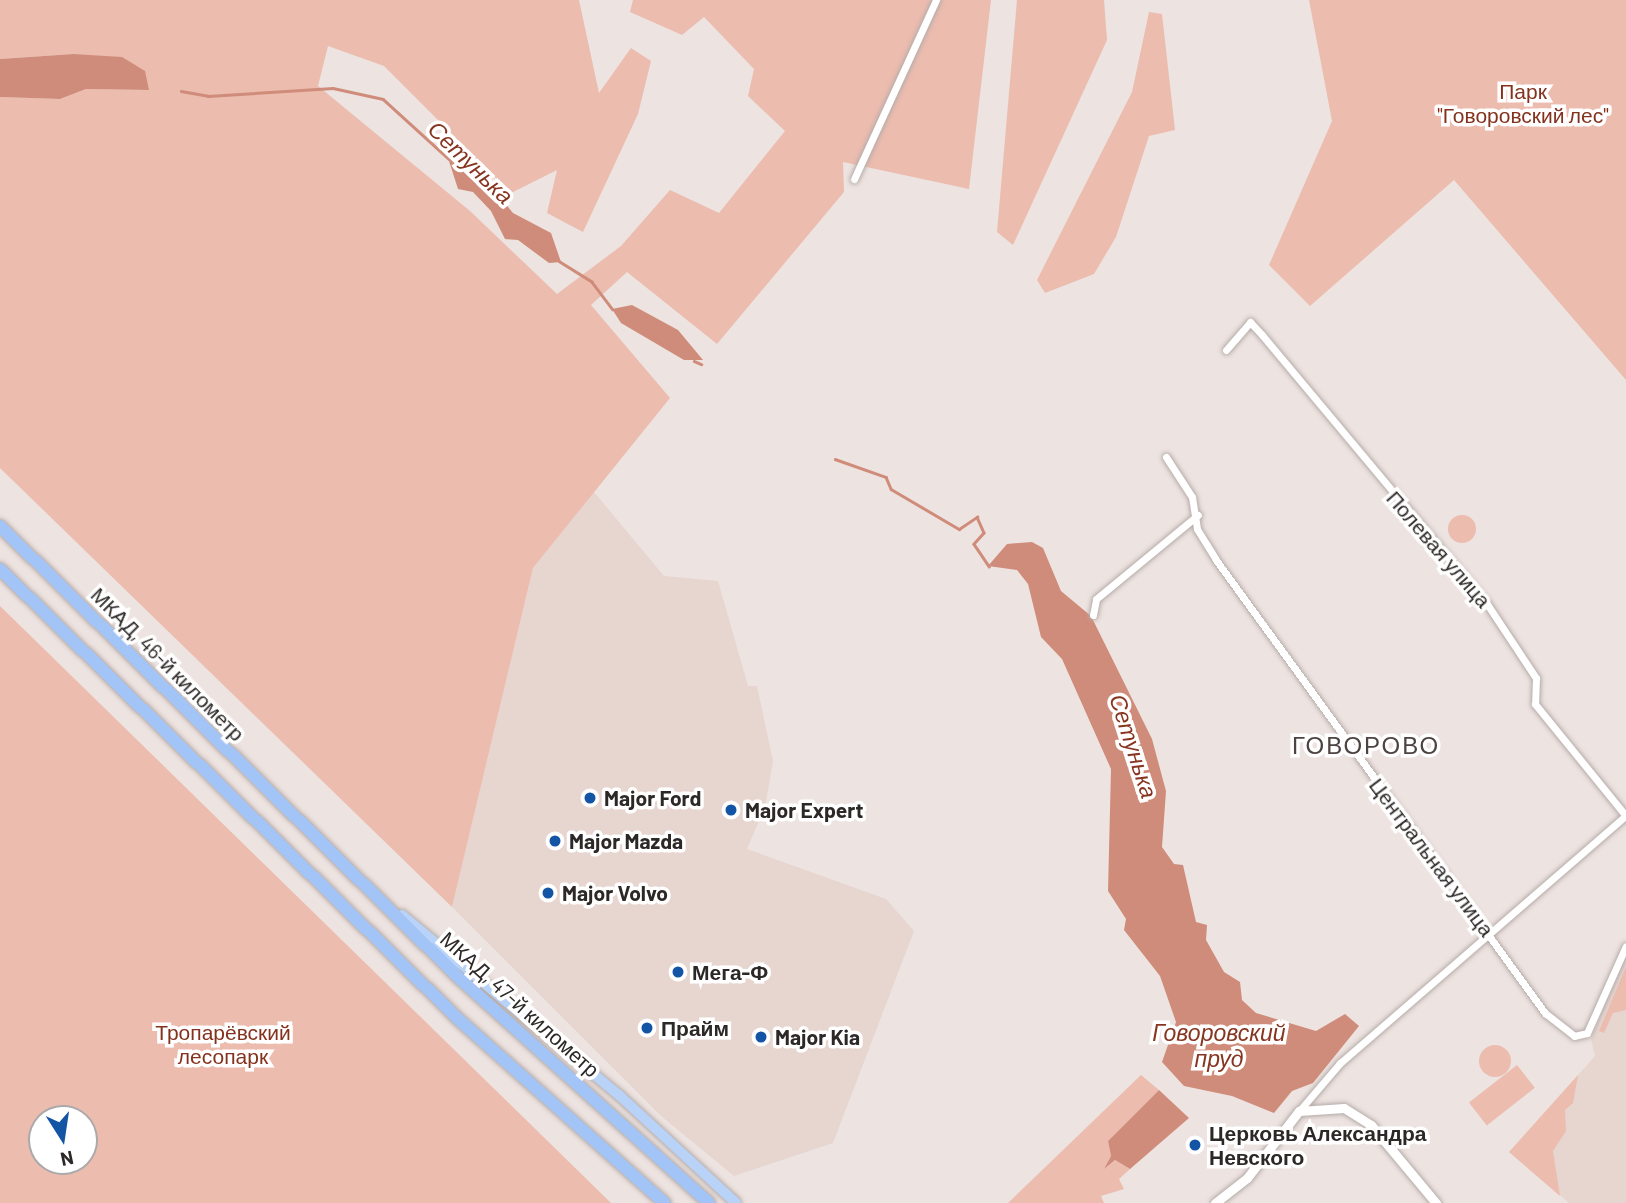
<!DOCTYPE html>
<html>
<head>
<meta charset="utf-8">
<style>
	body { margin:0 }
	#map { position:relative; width:1626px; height:1203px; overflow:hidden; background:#ede3e0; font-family:Barlow,sans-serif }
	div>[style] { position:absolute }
	.built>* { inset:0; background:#e7d5d0 }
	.green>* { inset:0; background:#ecbcaf; transform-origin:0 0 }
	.round { border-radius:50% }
	.water>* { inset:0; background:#d08c7a }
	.stream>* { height:2.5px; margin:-1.25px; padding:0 1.25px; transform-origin:1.25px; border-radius:1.25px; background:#d08c7a }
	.roads { filter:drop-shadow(0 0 2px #b5aca9) drop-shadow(0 0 2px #b5aca9) }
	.minor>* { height:7px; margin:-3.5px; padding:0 3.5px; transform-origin:3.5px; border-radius:3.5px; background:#fff }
	.tertiary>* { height:9px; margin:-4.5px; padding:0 4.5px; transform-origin:4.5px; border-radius:4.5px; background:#fff }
	.primary>* { height:10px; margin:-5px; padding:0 5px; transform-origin:5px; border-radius:5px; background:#b9d3f8 }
	.trunk>* { height:12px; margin:-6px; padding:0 6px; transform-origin:6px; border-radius:6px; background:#a2c4f6 }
	.dots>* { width:19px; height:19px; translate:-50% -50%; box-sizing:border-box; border:4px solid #fff; border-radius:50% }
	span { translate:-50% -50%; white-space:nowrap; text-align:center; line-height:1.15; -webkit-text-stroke:7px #fff; paint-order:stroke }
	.park-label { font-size:21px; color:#84321d }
	.street-label { font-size:21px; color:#2c2827 }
	.poi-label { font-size:21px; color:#2c2827; font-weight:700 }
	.left { translate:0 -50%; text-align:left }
	.water-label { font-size:23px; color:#873520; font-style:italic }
	.quarter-label { font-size:24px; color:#4d4442; letter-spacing:2px }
	.north { position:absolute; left:28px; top:1105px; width:70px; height:70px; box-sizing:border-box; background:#fff; border:2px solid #aba9a9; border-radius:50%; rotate:168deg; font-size:19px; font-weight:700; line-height:28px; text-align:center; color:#2c2827 }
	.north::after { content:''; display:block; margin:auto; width:24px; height:32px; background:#1454a5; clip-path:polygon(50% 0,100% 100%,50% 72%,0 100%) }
</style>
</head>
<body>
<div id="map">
	<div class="built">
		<i style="clip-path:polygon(594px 492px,664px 576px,718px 581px,748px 686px,757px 686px,773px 761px,765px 807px,747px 849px,886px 899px,914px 931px,833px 1143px,734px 1176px,661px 1116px,452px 907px,533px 568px)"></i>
		<i style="clip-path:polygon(1626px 952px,1626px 1203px,1569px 1203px,1510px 1152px,1595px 1056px,1591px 1039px)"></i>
	</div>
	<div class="green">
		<i style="clip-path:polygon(0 0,579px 0,599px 93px,631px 48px,651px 61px,638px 114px,583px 232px,547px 213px,557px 170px,511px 193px,384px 66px,328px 46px,318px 86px,470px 211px,557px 294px,621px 246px,670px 190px,719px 213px,785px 131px,748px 96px,754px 69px,704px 17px,682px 35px,630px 12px,633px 0,991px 0,969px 189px,843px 162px,844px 192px,717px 344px,627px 272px,591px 305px,670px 398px,533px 568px,452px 907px,0 468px,0 97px,60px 99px,86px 89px,149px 90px,73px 54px,0 59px)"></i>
		<i style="clip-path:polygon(1017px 0,1104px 0,1107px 40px,1013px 245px,997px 232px)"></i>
		<i style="clip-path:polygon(1309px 0,1626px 0,1626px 380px,1454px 180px,1310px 306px,1269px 265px,1332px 121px)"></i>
		<i style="clip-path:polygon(1149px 12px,1162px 14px,1175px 130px,1149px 136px,1116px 237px,1094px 274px,1045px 293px,1037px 280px,1132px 92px)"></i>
		<i class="round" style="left:1448px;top:515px;width:28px;height:28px"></i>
		<i style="clip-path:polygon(evenodd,0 606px,611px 1203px,0 1203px,0 606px,84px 1119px,84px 1161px,42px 1161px,42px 1119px,84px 1119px)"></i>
		<i style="clip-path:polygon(1626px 967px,1626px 1010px,1613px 1013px,1604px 1033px,1599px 1031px)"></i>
		<i class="round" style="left:1479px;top:1045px;width:32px;height:32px"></i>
		<i style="left:1517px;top:1065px;width:29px;height:61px;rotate:52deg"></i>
		<i style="clip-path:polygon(1141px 1075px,1159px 1090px,1108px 1141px,1111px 1156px,1104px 1169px,1115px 1160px,1130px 1169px,1119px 1179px,1124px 1189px,1101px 1196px,1104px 1203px,1008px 1203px)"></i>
		<i style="clip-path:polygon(1578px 1075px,1573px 1103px,1565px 1110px,1566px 1131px,1553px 1151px,1560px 1196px,1509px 1152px)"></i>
	</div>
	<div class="water">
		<i style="clip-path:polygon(73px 54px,122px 57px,145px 71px,149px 90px,86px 89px,60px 99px,0 97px,0 59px)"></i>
		<i style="clip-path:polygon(448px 158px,477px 169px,513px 213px,551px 233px,561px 262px,549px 263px,518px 240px,505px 239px,491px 211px,473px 192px,458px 189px)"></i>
		<i style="clip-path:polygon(632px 305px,678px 330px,703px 360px,684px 360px,621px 323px,612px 309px)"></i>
		<i style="clip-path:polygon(1032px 542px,1043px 548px,1061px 591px,1091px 616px,1152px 739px,1166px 791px,1162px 847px,1174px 864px,1183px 865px,1196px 922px,1207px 925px,1206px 940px,1224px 972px,1240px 982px,1242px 1000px,1256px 1013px,1316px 1031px,1345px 1014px,1359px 1026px,1313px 1083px,1292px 1091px,1274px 1113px,1232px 1096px,1184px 1086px,1162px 1062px,1176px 1022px,1160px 976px,1124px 930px,1126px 919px,1108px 891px,1111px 769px,1062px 659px,1041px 637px,1028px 584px,1017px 570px,988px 566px,1007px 544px)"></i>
		<i style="clip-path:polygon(1159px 1090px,1189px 1118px,1130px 1169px,1115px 1160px,1104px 1169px,1111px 1156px,1108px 1141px)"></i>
	</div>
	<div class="stream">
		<i style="left:181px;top:91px;width:27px;rotate:10deg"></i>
		<i style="left:208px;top:96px;width:125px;rotate:-3.7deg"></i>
		<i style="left:333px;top:88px;width:51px;rotate:12.4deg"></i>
		<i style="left:383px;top:99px;width:89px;rotate:42.3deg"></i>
		<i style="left:559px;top:261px;width:39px;rotate:32deg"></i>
		<i style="left:592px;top:282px;width:34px;rotate:53deg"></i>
		<i style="left:694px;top:361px;width:8px;rotate:23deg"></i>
		<i style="left:835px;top:459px;width:54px;rotate:19.4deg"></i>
		<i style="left:886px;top:477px;width:13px;rotate:67deg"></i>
		<i style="left:891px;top:489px;width:79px;rotate:30.5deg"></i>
		<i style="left:959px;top:529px;width:22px;rotate:-34deg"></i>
		<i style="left:977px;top:517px;width:17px;rotate:66deg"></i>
		<i style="left:984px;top:533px;width:15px;rotate:132deg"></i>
		<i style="left:974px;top:544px;width:27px;rotate:56deg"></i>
	</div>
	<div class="roads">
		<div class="minor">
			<i style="left:854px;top:179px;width:197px;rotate:-65.4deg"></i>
			<i style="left:1226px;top:350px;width:37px;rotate:-49deg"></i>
			<i style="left:1250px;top:322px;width:18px;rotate:47deg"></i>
			<i style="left:1262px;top:335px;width:351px;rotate:50.1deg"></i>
			<i style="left:1487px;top:604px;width:89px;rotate:56.5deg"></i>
			<i style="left:1536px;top:678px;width:26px;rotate:92deg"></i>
			<i style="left:1535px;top:704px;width:144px;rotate:50.9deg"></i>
			<i style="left:1166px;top:457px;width:48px;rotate:57deg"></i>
			<i style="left:1192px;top:497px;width:32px;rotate:81deg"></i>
			<i style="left:1197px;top:529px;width:36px;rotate:58deg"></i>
			<i style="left:1216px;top:560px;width:560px;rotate:54.01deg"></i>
			<i style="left:1545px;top:1013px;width:37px;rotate:38deg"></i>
			<i style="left:1574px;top:1036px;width:13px;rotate:-13deg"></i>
			<i style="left:1587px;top:1033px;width:95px;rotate:-65.9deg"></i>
			<i style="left:1093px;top:615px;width:16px;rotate:-79deg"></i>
			<i style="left:1096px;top:599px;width:132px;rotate:-39.5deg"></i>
			<i style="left:1299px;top:1111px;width:63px;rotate:-49.5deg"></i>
			<i style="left:1340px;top:1063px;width:379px;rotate:-40.9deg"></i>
		</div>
		<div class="tertiary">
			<i style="left:1215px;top:1203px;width:41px;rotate:-38deg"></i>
			<i style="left:1247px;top:1178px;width:85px;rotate:-52.2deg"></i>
			<i style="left:1299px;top:1111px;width:45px;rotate:-3.8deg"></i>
			<i style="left:1344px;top:1108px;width:32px;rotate:32deg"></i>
			<i style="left:1371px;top:1125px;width:102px;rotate:50.2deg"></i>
		</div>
		<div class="primary">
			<i style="left:402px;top:915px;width:282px;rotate:39.7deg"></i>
			<i style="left:619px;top:1095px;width:159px;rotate:42.7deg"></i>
		</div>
		<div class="trunk">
			<i style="left:0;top:526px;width:643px;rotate:44.56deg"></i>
			<i style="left:458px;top:977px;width:338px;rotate:42deg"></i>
			<i style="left:0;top:569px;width:641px;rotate:44.49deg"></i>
			<i style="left:457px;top:1018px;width:278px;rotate:41.7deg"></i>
		</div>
	</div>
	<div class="dots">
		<i style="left:590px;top:798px;background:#1454a5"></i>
		<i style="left:731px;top:810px;background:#1454a5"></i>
		<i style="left:555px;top:841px;background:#1454a5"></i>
		<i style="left:548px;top:893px;background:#1454a5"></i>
		<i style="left:678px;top:972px;background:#1454a5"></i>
		<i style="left:647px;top:1028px;background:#1454a5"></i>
		<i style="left:761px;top:1037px;background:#1454a5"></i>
		<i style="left:1195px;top:1145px;background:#1454a5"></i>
	</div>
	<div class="park-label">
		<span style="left:1523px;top:103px">Парк<br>"Говоровский лес"</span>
		<span style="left:223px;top:1044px">Тропарёвский<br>лесопарк</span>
	</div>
	<div class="street-label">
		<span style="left:1439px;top:549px;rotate:49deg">Полевая улица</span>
		<span style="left:168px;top:664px;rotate:45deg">МКАД, 46-й километр</span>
		<span style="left:1432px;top:857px;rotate:53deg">Центральная улица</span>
		<span style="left:520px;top:1004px;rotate:42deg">МКАД, 47-й километр</span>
	</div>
	<div class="poi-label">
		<span class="left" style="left:604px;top:798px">Major Ford</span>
		<span class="left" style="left:745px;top:810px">Major Expert</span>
		<span class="left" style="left:569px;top:841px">Major Mazda</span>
		<span class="left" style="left:562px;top:893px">Major Volvo</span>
		<span class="left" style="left:692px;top:972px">Мега-Ф</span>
		<span class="left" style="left:661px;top:1028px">Прайм</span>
		<span class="left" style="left:775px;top:1037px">Major Kia</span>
		<span class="left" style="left:1209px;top:1145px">Церковь Александра<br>Невского</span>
	</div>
	<div class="water-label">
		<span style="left:471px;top:162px;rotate:44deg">Сетунька</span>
		<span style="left:1134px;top:746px;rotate:72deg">Сетунька</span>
		<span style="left:1219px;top:1045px">Говоровский<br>пруд</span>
	</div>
	<div class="quarter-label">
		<span style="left:1366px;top:745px">ГОВОРОВО</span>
	</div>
	<div class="north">N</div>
</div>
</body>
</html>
